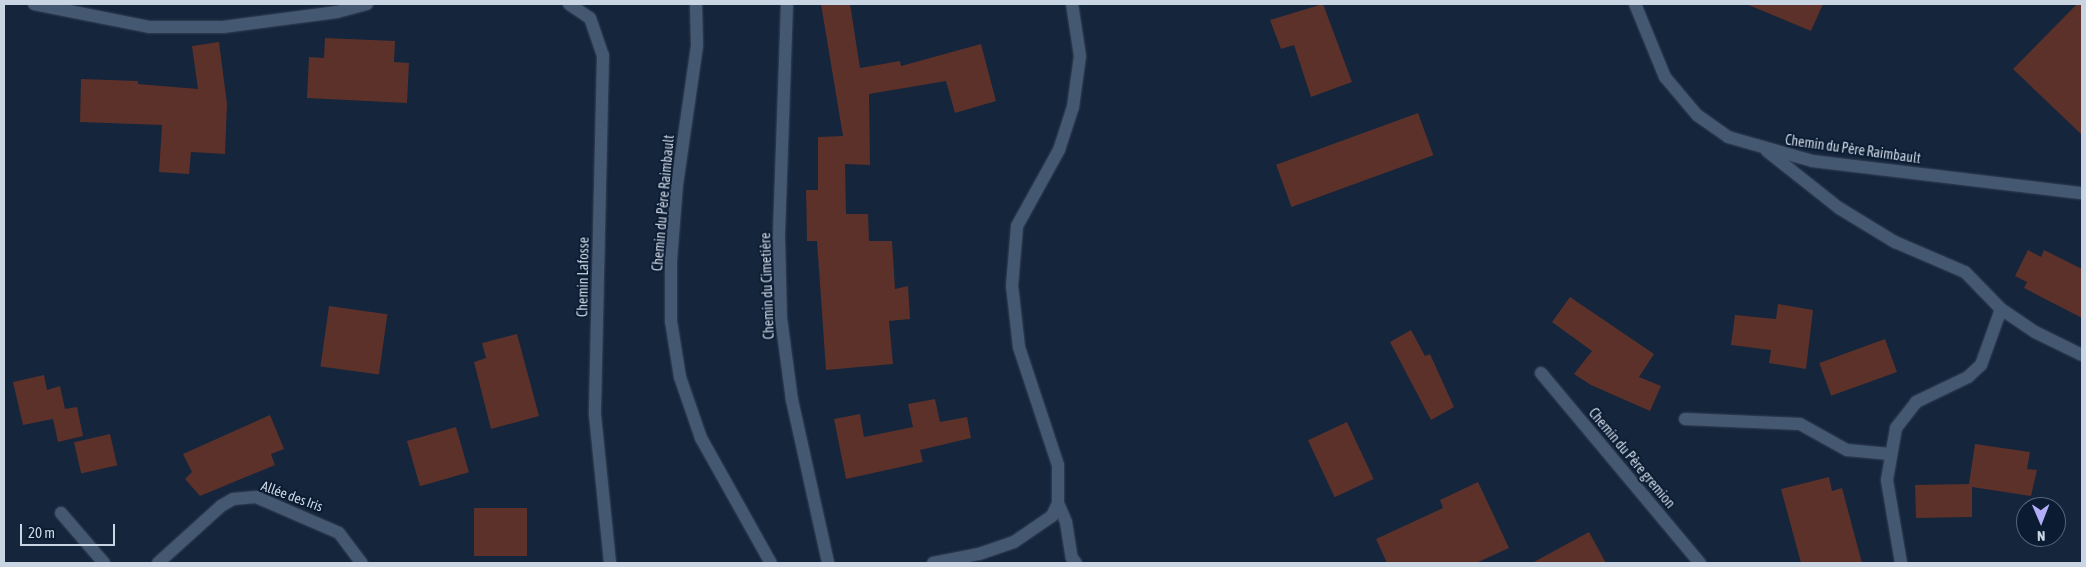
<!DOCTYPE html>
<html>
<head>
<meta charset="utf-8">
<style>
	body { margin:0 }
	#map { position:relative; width:2086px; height:567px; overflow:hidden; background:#14253c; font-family:"Asap Condensed",sans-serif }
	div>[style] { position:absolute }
	.building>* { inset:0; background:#5c3129; transform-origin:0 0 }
	.roads { filter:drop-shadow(0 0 1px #354154) drop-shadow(0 0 1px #354154) }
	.minor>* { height:12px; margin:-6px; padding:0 6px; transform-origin:6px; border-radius:6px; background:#455872 }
	.tertiary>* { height:12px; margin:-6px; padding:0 6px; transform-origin:6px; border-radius:6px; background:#455872 }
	span { translate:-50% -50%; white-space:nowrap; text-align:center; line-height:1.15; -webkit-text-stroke:4px #0b1b31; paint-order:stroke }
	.street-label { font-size:14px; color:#cad5e4 }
	.frame { position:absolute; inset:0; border:5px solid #cad5e4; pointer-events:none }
	.north { position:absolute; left:2016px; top:497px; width:50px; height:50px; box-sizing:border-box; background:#0b1b31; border:1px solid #576579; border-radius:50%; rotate:179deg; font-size:14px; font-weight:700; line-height:20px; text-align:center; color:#cad5e4 }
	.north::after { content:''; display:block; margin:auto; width:18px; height:22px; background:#b2adf9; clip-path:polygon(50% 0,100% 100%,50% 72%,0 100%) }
	.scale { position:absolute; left:20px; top:524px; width:95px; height:22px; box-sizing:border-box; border:2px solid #cad5e4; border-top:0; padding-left:6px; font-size:15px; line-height:18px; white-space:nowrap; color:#cad5e4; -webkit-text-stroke:4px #0b1b31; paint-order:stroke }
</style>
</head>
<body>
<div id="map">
	<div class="building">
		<i style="clip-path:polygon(821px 4px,850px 4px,860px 68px,900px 61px,901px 66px,981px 44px,996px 101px,955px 113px,946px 81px,869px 94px,870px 165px,845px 164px,846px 214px,868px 214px,869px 241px,892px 241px,895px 289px,908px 286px,910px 319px,889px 321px,893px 364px,826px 370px,817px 241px,807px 241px,806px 190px,818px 190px,818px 137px,843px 136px)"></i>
		<i style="clip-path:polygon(1323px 4px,1352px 82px,1311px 97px,1294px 45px,1281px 49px,1270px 20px)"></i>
		<i style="clip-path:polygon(1746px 4px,1823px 4px,1811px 31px)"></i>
		<i style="clip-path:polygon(2077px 4px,2082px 4px,2082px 135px,2013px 69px)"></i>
		<i style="clip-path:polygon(325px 38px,395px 41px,394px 62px,409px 63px,407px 103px,307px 98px,309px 57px,324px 58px)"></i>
		<i style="clip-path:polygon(219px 42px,227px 104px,225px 154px,191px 152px,189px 174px,159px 172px,162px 125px,80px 122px,81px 79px,138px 81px,138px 84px,198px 89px,192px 46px)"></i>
		<i style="left:1418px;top:113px;width:45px;height:151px;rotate:70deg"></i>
		<i style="clip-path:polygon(2028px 250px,2041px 257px,2044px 250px,2082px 269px,2082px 318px,2024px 288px,2027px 282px,2015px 276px)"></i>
		<i style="clip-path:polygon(1570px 297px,1654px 354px,1639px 377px,1661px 386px,1650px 411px,1591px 385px,1574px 374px,1592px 351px,1552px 322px)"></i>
		<i style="clip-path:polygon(1778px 304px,1813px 310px,1806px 369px,1769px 363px,1771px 350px,1731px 345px,1735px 315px,1776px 319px)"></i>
		<i style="left:329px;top:306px;width:59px;height:61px;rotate:8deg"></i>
		<i style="clip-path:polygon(1411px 330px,1425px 356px,1430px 354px,1454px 407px,1431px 420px,1390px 342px)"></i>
		<i style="clip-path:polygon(517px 334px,539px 416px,491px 429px,474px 362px,486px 358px,482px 343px)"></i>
		<i style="left:1885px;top:339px;width:35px;height:70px;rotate:70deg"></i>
		<i style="clip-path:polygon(44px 375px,47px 390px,60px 386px,65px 409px,77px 407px,83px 436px,58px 442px,53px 419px,23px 425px,13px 382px)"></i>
		<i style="clip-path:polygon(935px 399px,940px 422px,967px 417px,971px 438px,920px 450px,923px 462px,846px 479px,834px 419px,860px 414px,864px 437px,913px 427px,908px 404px)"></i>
		<i style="clip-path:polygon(270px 415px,284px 449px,271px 454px,275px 465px,200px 496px,185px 479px,192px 472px,183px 454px)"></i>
		<i style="left:1347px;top:422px;width:63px;height:43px;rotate:65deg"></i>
		<i style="left:456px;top:427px;width:47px;height:51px;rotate:74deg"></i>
		<i style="left:110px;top:434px;width:32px;height:37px;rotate:77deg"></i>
		<i style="clip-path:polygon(1975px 444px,2030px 452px,2027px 469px,2037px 470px,2031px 496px,1972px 487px,1972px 517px,1916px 518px,1915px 485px,1969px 484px)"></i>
		<i style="clip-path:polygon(1829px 477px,1832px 491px,1842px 488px,1862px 563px,1801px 563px,1781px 489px)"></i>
		<i style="clip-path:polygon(1478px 482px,1509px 548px,1476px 563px,1387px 563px,1376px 539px,1443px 508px,1440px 500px)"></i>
		<i style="left:527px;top:508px;width:48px;height:53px;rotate:90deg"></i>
		<i style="clip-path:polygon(1589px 532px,1606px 563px,1532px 563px)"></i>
	</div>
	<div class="roads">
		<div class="minor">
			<i style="left:34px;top:4px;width:117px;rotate:11.3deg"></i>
			<i style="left:149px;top:27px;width:74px"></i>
			<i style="left:223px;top:27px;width:115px;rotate:-7.5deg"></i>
			<i style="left:337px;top:12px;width:31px;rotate:-15deg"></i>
			<i style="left:569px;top:4px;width:25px;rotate:34deg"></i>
			<i style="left:590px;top:18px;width:39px;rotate:71deg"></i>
			<i style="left:603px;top:55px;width:360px;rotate:91.3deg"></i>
			<i style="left:595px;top:415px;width:149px;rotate:84.2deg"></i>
			<i style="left:787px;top:4px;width:234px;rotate:92deg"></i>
			<i style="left:779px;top:238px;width:80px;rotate:88.6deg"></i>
			<i style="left:781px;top:318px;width:83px;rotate:82.4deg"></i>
			<i style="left:792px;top:400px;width:167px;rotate:77.5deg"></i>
			<i style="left:1767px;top:151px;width:92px;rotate:38.4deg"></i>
			<i style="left:1839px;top:208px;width:66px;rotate:31.3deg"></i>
			<i style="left:1895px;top:242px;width:76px;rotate:23.2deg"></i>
			<i style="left:1965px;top:272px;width:52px;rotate:45.8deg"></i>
			<i style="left:2001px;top:309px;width:41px;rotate:34.1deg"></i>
			<i style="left:2035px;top:332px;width:52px;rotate:26.1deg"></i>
			<i style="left:1541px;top:373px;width:248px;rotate:50.1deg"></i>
			<i style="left:1685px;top:419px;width:115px;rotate:2.5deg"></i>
			<i style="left:1800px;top:424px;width:54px;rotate:29deg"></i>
			<i style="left:1847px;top:450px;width:43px;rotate:5.3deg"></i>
			<i style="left:1058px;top:503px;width:21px;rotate:67deg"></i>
			<i style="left:1066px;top:522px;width:36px;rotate:81deg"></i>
			<i style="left:1072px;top:558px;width:6px;rotate:51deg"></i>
			<i style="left:61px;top:513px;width:66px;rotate:49.3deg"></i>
			<i style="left:158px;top:563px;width:85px;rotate:-42.1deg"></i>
			<i style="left:221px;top:506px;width:14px;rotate:-30deg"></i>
			<i style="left:233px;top:499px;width:23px;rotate:-5deg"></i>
			<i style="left:256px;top:497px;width:90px;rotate:23.4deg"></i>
			<i style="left:339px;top:533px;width:38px;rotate:53deg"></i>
			<i style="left:1901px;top:563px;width:84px;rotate:-99.6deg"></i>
			<i style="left:1887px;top:480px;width:53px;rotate:-80.2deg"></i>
			<i style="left:1896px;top:428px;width:33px;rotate:-52deg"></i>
			<i style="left:1916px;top:402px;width:58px;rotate:-25.7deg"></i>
			<i style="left:1968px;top:377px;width:18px;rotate:-43deg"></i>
			<i style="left:1981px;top:365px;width:59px;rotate:-70.3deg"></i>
		</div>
		<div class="tertiary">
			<i style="left:696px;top:4px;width:42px;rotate:88.6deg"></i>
			<i style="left:697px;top:46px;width:139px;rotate:98.2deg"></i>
			<i style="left:677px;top:184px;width:76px;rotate:94.5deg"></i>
			<i style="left:671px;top:260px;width:61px;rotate:90deg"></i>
			<i style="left:671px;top:321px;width:57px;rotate:80.9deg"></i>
			<i style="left:680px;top:377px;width:65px;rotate:71deg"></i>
			<i style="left:701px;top:438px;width:143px;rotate:60.8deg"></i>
			<i style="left:1635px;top:4px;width:79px;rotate:67.7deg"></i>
			<i style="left:1665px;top:77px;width:50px;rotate:49.9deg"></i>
			<i style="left:1697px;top:115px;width:38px;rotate:35deg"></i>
			<i style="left:1728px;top:137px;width:87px;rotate:15.9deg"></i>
			<i style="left:1812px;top:161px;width:272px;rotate:6.8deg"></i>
			<i style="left:933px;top:563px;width:47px;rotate:-11.1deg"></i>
			<i style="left:979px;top:554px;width:37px;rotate:-19deg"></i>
			<i style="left:1014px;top:542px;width:46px;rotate:-34.4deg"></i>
			<i style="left:1052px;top:516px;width:14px;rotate:-65deg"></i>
			<i style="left:1058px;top:503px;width:38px;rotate:-90deg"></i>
			<i style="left:1058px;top:465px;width:124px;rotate:-108.3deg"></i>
			<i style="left:1019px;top:347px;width:61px;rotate:-96.5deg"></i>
			<i style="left:1012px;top:286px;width:60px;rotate:-85.2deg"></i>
			<i style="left:1017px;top:226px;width:87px;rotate:-61.1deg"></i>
			<i style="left:1059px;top:150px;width:45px;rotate:-72deg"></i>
			<i style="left:1073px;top:107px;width:51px;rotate:-82.2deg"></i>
			<i style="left:1080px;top:56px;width:53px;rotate:-98.7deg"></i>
		</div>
	</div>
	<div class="street-label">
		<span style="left:1853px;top:149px;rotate:8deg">Chemin du Père Raimbault</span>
		<span style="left:663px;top:203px;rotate:-85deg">Chemin du Père Raimbault</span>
		<span style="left:583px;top:277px;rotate:-89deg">Chemin Lafosse</span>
		<span style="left:767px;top:286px;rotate:-92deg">Chemin du Cimetière</span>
		<span style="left:1632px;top:458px;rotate:50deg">Chemin du Père gremion</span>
		<span style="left:292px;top:496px;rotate:20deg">Allée des Iris</span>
	</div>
	<div class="frame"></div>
	<div class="north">N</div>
	<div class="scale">20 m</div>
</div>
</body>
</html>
